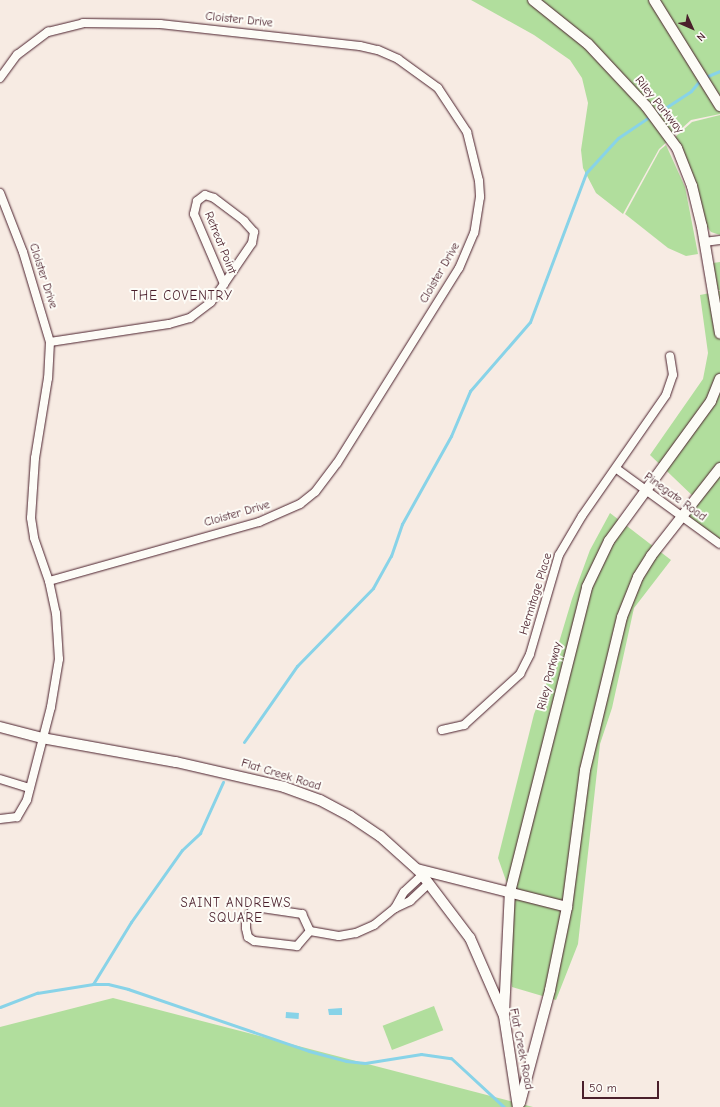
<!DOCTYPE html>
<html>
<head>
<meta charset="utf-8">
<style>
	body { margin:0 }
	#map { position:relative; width:720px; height:1107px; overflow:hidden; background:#f7ebe3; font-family:"Comic Neue",sans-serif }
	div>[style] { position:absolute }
	.green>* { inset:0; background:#b1de9d; transform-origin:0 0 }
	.water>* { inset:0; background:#88d3e8; transform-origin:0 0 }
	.stream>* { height:3px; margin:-1.5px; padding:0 1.5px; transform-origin:1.5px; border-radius:1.5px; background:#88d3e8 }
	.roads { filter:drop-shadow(0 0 1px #4a1f2b) drop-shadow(0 0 1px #4a1f2b) }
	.minor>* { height:8px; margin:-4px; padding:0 4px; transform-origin:4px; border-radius:4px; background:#fdfcf7 }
	.tertiary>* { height:10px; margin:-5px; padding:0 5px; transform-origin:5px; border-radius:5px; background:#fdfcf7 }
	span { translate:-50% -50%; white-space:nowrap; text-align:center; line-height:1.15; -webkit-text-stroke:4px #fdfcf7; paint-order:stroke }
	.street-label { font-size:12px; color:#4a1f2b }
	.neighbourhood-label { font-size:13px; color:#4a1f2b; letter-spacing:1px }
	.north { position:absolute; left:672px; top:8px; width:40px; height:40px; -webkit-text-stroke:3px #fdfcf7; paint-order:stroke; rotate:135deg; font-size:11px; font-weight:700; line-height:16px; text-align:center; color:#4a1f2b }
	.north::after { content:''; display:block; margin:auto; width:14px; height:18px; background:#4a1f2b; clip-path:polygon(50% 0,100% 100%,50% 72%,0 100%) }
	.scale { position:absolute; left:582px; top:1081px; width:77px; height:18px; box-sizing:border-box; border:2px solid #4a1f2b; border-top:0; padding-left:5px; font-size:12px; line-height:14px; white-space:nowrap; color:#4a1f2b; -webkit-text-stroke:3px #fdfcf7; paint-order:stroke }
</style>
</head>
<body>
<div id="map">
	<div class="green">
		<i style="clip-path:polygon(471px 0,720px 0,720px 114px,691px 120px,659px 149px,623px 214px,596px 193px,583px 168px,581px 150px,588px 103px,582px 78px,570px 60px,534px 35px)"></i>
		<i style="clip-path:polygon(720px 115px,720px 235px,711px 232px,703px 221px,674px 138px,692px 122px)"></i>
		<i style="clip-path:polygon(666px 145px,685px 187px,698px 254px,686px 256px,668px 248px,625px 214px,660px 150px)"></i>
		<i style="clip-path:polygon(720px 262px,720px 290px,715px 291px,713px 263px)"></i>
		<i style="clip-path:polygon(720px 291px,720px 544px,681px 517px,696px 499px,650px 455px,703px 379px,708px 353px,700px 295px)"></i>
		<i style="clip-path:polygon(610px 513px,671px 560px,634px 608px,612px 708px,600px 744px,578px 944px,556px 1000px,512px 987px,507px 960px,510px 892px,498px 858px,534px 714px,548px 679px,572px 599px,590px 550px)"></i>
		<i style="clip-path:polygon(113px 998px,533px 1107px,0 1107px,0 1027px)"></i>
		<i style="left:434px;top:1006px;width:26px;height:55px;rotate:69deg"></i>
	</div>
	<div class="water">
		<i style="clip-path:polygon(342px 1008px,342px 1015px,329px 1015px,328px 1009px)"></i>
		<i style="left:286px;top:1012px;width:13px;height:6px;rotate:4deg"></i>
	</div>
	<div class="stream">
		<i style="left:708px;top:76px;width:13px;rotate:-23deg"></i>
		<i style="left:659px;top:112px;width:38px;rotate:-33deg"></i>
		<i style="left:691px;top:91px;width:16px;rotate:-50deg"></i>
		<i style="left:244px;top:742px;width:93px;rotate:-55.1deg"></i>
		<i style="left:297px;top:666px;width:109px;rotate:-45.7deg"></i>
		<i style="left:373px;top:588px;width:37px;rotate:-61deg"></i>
		<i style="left:391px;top:556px;width:34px;rotate:-71deg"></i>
		<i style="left:402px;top:524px;width:101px;rotate:-60.9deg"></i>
		<i style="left:451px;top:436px;width:49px;rotate:-67.1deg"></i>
		<i style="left:470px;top:391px;width:91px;rotate:-49deg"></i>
		<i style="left:530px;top:322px;width:159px;rotate:-69.4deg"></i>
		<i style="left:586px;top:173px;width:47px;rotate:-47.6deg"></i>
		<i style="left:618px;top:138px;width:36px;rotate:-34deg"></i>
		<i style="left:93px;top:984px;width:73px;rotate:-58.5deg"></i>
		<i style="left:131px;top:922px;width:88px;rotate:-54.7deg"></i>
		<i style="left:182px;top:850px;width:25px;rotate:-43deg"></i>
		<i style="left:200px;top:833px;width:56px;rotate:-65.7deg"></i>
		<i style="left:0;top:1007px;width:40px;rotate:-21deg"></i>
		<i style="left:37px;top:993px;width:57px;rotate:-9.1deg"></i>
		<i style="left:93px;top:984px;width:15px"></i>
		<i style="left:108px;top:984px;width:21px;rotate:14deg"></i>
		<i style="left:128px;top:989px;width:191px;rotate:18.9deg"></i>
		<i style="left:309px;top:1051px;width:38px;rotate:15deg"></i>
		<i style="left:346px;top:1061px;width:19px;rotate:6deg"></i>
		<i style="left:365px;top:1063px;width:57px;rotate:-9.1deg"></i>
		<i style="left:421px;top:1054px;width:30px;rotate:8deg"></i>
		<i style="left:451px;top:1058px;width:72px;rotate:42.8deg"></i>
	</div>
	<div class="roads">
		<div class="minor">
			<i style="left:0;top:78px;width:29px;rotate:-54deg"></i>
			<i style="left:17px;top:55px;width:39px;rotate:-37deg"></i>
			<i style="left:48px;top:32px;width:36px;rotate:-14deg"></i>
			<i style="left:83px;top:23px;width:77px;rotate:0.7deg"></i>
			<i style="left:160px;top:24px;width:201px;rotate:6.3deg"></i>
			<i style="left:360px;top:46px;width:18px;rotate:13deg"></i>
			<i style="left:378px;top:50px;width:22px;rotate:24deg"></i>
			<i style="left:398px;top:59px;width:49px;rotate:35.9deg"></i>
			<i style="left:438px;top:88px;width:53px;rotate:56.6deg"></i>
			<i style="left:467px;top:132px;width:50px;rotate:76.2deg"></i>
			<i style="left:479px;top:181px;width:16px;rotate:86deg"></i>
			<i style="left:480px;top:197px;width:36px;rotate:99deg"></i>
			<i style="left:474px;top:233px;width:38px;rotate:113deg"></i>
			<i style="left:459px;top:268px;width:230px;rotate:122deg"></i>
			<i style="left:337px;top:463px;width:36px;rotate:127deg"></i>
			<i style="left:315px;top:492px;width:19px;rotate:141deg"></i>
			<i style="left:300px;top:504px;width:45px;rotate:156.3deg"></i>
			<i style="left:259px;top:522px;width:218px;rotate:164.3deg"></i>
			<i style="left:0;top:193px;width:63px;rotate:68.7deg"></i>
			<i style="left:23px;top:252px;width:94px;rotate:73.3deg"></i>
			<i style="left:50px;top:342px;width:36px;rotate:93deg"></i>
			<i style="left:48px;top:378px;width:81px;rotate:99.2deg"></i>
			<i style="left:35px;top:458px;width:60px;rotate:93.8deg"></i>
			<i style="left:31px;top:518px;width:20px;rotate:81deg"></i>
			<i style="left:34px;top:538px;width:46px;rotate:70.8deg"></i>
			<i style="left:49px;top:581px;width:33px;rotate:78deg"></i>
			<i style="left:56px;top:613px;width:46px;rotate:86.3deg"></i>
			<i style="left:59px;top:659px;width:49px;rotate:99.5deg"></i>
			<i style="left:51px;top:707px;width:96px;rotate:104.5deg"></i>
			<i style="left:27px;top:800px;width:20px;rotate:120deg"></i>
			<i style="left:17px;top:817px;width:17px;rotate:173deg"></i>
			<i style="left:205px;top:195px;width:9px;rotate:18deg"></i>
			<i style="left:214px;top:198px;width:38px;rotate:37deg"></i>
			<i style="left:244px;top:221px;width:15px;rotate:48deg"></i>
			<i style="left:254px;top:232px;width:11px;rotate:100deg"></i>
			<i style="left:252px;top:243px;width:50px;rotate:124.3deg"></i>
			<i style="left:224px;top:284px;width:76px;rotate:-113.2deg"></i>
			<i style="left:194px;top:214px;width:13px;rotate:-77deg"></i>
			<i style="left:197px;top:201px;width:10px;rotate:-37deg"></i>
			<i style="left:704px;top:242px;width:16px;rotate:-7deg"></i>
			<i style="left:50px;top:342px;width:120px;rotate:-8.6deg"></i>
			<i style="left:169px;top:324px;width:22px;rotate:-16deg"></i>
			<i style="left:190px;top:318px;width:26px;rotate:-37deg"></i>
			<i style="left:211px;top:302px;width:22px;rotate:-54deg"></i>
			<i style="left:617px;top:469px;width:127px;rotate:36.1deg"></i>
			<i style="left:442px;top:730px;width:23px;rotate:-13deg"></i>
			<i style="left:464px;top:725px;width:76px;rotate:-42.3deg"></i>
			<i style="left:520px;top:674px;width:22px;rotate:-63deg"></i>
			<i style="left:530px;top:654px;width:103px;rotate:-73.7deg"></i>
			<i style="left:559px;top:555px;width:45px;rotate:-59.5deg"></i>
			<i style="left:582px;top:516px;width:147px;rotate:-55.2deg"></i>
			<i style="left:666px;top:395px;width:21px;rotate:-71deg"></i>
			<i style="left:673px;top:375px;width:19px;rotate:-99deg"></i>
			<i style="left:0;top:779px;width:31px;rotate:17deg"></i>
			<i style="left:255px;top:907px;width:48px;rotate:8.5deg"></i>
			<i style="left:302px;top:914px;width:19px;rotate:65deg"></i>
			<i style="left:310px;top:931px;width:20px;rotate:131deg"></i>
			<i style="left:297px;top:946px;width:43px;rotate:-173.4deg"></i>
			<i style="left:254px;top:941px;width:7px;rotate:-146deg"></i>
			<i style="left:248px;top:937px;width:9px;rotate:-103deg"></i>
			<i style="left:246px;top:928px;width:9px;rotate:-90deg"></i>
			<i style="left:246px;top:919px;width:15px;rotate:-53deg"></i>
			<i style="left:395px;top:908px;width:18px;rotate:-61deg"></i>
			<i style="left:404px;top:892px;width:25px;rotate:-43deg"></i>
			<i style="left:310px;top:931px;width:29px;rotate:10deg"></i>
			<i style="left:339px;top:936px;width:17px;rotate:-10deg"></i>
			<i style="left:356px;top:933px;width:20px;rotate:-24deg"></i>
			<i style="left:374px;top:925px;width:27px;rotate:-39deg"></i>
			<i style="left:395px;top:908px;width:17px;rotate:-25deg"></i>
			<i style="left:410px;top:901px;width:26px;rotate:-43deg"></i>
		</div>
		<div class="tertiary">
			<i style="left:533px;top:0;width:70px;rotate:38.7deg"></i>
			<i style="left:588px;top:44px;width:85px;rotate:46.9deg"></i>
			<i style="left:646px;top:106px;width:52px;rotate:53.6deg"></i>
			<i style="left:677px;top:148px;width:41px;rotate:68.5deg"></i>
			<i style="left:692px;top:186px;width:42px;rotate:76.3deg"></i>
			<i style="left:702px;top:227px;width:108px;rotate:80.4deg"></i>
			<i style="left:654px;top:0;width:125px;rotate:58.1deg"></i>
			<i style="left:0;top:727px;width:43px;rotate:14.7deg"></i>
			<i style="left:42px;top:738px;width:136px;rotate:10.2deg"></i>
			<i style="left:176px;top:762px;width:111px;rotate:13deg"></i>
			<i style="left:284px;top:787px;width:38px;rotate:20deg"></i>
			<i style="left:320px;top:800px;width:34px;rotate:28deg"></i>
			<i style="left:350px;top:816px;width:36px;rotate:34deg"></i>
			<i style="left:380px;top:836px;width:54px;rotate:42deg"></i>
			<i style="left:420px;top:872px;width:83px;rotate:52.9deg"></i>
			<i style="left:470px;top:938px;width:85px;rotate:66.4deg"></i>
			<i style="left:504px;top:1016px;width:92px;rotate:81.3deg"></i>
			<i style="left:417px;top:869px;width:155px;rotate:14.2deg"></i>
			<i style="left:504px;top:1013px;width:121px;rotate:-87.2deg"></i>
			<i style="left:510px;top:892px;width:315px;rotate:-75.8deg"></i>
			<i style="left:587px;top:587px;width:51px;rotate:-64.4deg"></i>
			<i style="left:609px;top:541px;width:173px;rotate:-53.9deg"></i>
			<i style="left:711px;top:401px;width:24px;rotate:-68deg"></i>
			<i style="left:520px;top:1103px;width:117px;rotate:-75.1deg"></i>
			<i style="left:550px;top:990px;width:85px;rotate:-78.4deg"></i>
			<i style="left:567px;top:907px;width:138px;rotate:-82.5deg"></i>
			<i style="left:585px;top:770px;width:157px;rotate:-76.4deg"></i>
			<i style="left:622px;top:617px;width:43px;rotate:-68.2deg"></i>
			<i style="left:638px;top:577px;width:25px;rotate:-58deg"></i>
			<i style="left:651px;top:556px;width:112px;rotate:-51.9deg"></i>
		</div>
	</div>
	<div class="street-label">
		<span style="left:239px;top:20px;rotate:6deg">Cloister Drive</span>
		<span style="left:659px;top:105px;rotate:51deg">Riley Parkway</span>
		<span style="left:220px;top:243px;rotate:68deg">Retreat Point</span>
		<span style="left:440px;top:273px;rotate:-60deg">Cloister Drive</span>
		<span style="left:43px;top:276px;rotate:72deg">Cloister Drive</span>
		<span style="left:675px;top:497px;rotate:36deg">Pinegate Road</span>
		<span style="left:237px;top:514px;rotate:-16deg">Cloister Drive</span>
		<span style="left:536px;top:594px;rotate:-73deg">Hermitage Place</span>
		<span style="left:550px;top:676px;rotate:-76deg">Riley Parkway</span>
		<span style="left:281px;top:775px;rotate:17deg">Flat Creek Road</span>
		<span style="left:521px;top:1049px;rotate:79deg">Flat Creek Road</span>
	</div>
	<div class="neighbourhood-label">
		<span style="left:182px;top:296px">THE COVENTRY</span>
		<span style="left:236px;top:911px">SAINT ANDREWS<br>SQUARE</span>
	</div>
	<div class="north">N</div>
	<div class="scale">50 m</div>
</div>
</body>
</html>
